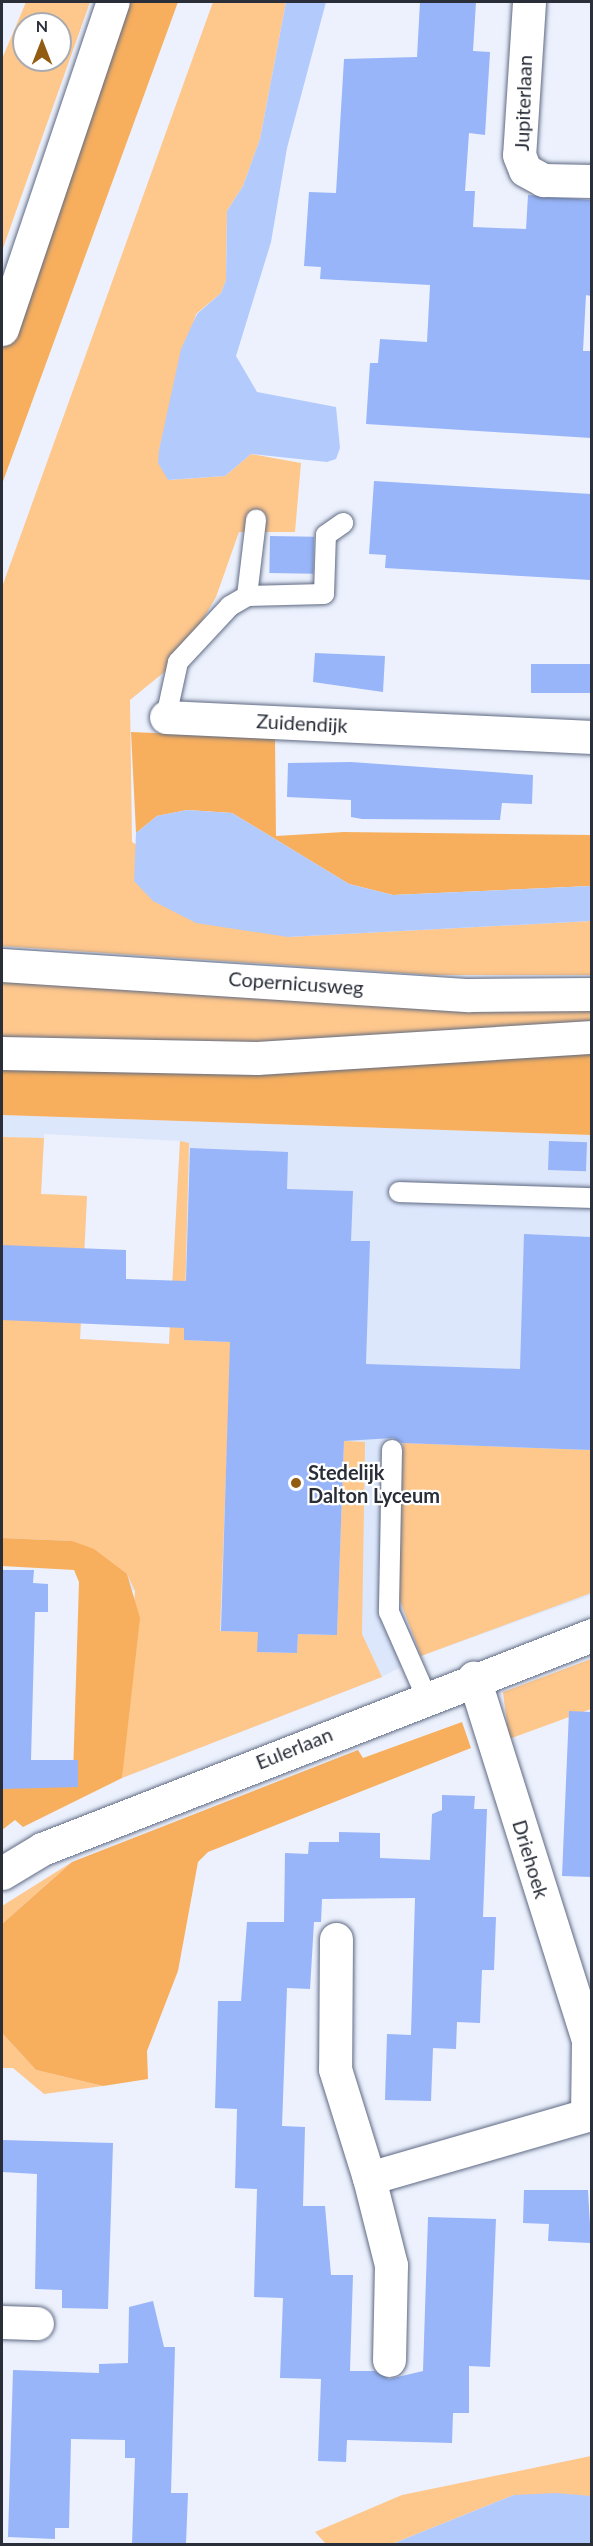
<!DOCTYPE html>
<html>
<head>
<meta charset="utf-8">
<style>
	body { margin:0 }
	#map { position:relative; width:593px; height:2546px; overflow:hidden; background:#ecf1fd; font-family:Lato,sans-serif }
	div>[style] { position:absolute }
	.built>* { inset:0; background:#dde7fc }
	.green>* { inset:0; background:#fec78c }
	.forest>* { inset:0; background:#f7af5e }
	.water>* { inset:0; background:#b3cafd }
	.building>* { inset:0; background:#98b5f9; transform-origin:0 0 }
	.roads { filter:drop-shadow(0 0 2px #5f6a83) drop-shadow(0 0 2px #5f6a83) }
	.service>* { height:20px; margin:-10px; padding:0 10px; transform-origin:10px; border-radius:10px; background:#fff }
	.minor>* { height:33px; margin:-16.5px; padding:0 16.5px; transform-origin:16.5px; border-radius:16.5px; background:#fff }
	.tertiary>* { height:33px; margin:-16.5px; padding:0 16.5px; transform-origin:16.5px; border-radius:16.5px; background:#fff }
	.trunk>* { height:33px; margin:-16.5px; padding:0 16.5px; transform-origin:16.5px; border-radius:16.5px; background:#fff }
	.dots>* { width:16px; height:16px; translate:-50% -50%; box-sizing:border-box; border:3px solid #fff; border-radius:50% }
	span { translate:-50% -50%; white-space:nowrap; text-align:center; line-height:1.15; -webkit-text-stroke:4.5px #fff; paint-order:stroke }
	.street-label { font-size:20px; color:#292e39 }
	.poi-label { font-size:20px; color:#292e39; font-weight:700 }
	.left { translate:0 -50%; text-align:left }
	.frame { position:absolute; inset:0; border:3px solid #292e39; pointer-events:none }
	.north { position:absolute; left:12px; top:12px; width:60px; height:60px; box-sizing:border-box; background:#fff; border:2px solid #a9abb0; border-radius:50%; rotate:0deg; font-size:16px; font-weight:700; line-height:24px; text-align:center; color:#292e39 }
	.north::after { content:''; display:block; margin:auto; width:21px; height:27px; background:#925c12; clip-path:polygon(50% 0,100% 100%,50% 72%,0 100%) }
</style>
</head>
<body>
<div id="map">
	<div class="built">
		<div style="clip-path:polygon(evenodd,2px 1115px,591px 1135px,591px 1595px,421px 1656px,382px 1677px,122px 1778px,135px 1591px,2px 1538px,2px 1115px,44px 1134px,180px 1141px,169px 1344px,80px 1339px,87px 1196px,41px 1194px,44px 1134px)"></div>
	</div>
	<div class="green">
		<div style="clip-path:polygon(evenodd,26px 2px,90px 2px,2px 251px,2px 59px,26px 2px,24px 24px,60px 24px,60px 60px,24px 60px,24px 24px)"></div>
		<div style="clip-path:polygon(213px 2px,286px 2px,260px 139px,243px 186px,227px 211px,226px 280px,221px 293px,196px 314px,159px 450px,169px 480px,225px 476px,251px 454px,301px 463px,295px 532px,239px 532px,216px 597px,179px 660px,130px 700px,132px 842px,288px 937px,591px 921px,591px 975px,432px 975px,2px 946px,2px 587px)"></div>
		<div style="clip-path:polygon(2px 977px,591px 1002px,591px 1022px,260px 1047px,2px 1040px)"></div>
		<div style="clip-path:polygon(2px 1137px,44px 1138px,41px 1194px,87px 1196px,80px 1339px,169px 1344px,180px 1141px,189px 1143px,184px 1340px,231px 1342px,220px 1631px,259px 1632px,258px 1652px,297px 1653px,298px 1634px,337px 1635px,344px 1441px,365px 1442px,362px 1634px,382px 1677px,122px 1778px,135px 1591px,127px 1574px,72px 1541px,2px 1538px)"></div>
		<div style="clip-path:polygon(403px 1443px,591px 1450px,591px 1593px,421px 1656px,399px 1598px)"></div>
		<div style="clip-path:polygon(591px 1659px,591px 1709px,509px 1739px,503px 1692px)"></div>
		<div style="clip-path:polygon(72px 1862px,2px 1924px,2px 1906px)"></div>
		<div style="clip-path:polygon(2px 2033px,36px 2070px,103px 2086px,44px 2094px,13px 2068px,2px 2068px)"></div>
		<div style="clip-path:polygon(591px 2456px,591px 2496px,514px 2495px,392px 2544px,326px 2544px,315px 2532px,402px 2495px)"></div>
	</div>
	<div class="forest">
		<div style="clip-path:polygon(129px 2px,178px 2px,2px 484px,2px 351px)"></div>
		<div style="clip-path:polygon(131px 732px,275px 738px,276px 836px,344px 832px,591px 835px,591px 886px,393px 895px,349px 884px,232px 813px,187px 810px,157px 816px,136px 833px)"></div>
		<div style="clip-path:polygon(591px 1052px,591px 1135px,2px 1115px,2px 1067px)"></div>
		<div style="clip-path:polygon(2px 1538px,72px 1541px,94px 1549px,127px 1574px,140px 1618px,122px 1778px,23px 1827px,15px 1820px,2px 1830px,2px 1777px,73px 1775px,79px 1582px,74px 1570px,2px 1566px)"></div>
		<div style="clip-path:polygon(462px 1722px,471px 1748px,208px 1852px,198px 1862px,178px 1971px,147px 2051px,148px 2079px,103px 2086px,36px 2070px,2px 2033px,2px 1924px,72px 1862px,358px 1750px,363px 1758px)"></div>
	</div>
	<div class="water">
		<div style="clip-path:polygon(286px 2px,326px 2px,287px 148px,271px 242px,236px 356px,257px 392px,336px 407px,340px 448px,336px 459px,327px 462px,251px 454px,225px 476px,168px 480px,158px 463px,159px 450px,181px 349px,197px 314px,221px 293px,226px 280px,227px 211px,243px 186px,260px 139px)"></div>
		<div style="clip-path:polygon(187px 810px,232px 813px,349px 884px,393px 895px,591px 886px,591px 921px,288px 937px,196px 923px,153px 901px,134px 881px,136px 833px,157px 816px)"></div>
		<div style="clip-path:polygon(556px 2493px,591px 2496px,591px 2544px,392px 2544px,514px 2495px)"></div>
	</div>
	<div class="building">
		<div style="clip-path:polygon(420px 2px,476px 2px,473px 51px,490px 52px,485px 135px,469px 133px,465px 191px,475px 191px,473px 227px,526px 229px,528px 195px,591px 200px,591px 296px,586px 295px,583px 351px,591px 351px,591px 438px,366px 424px,370px 363px,378px 363px,380px 339px,427px 342px,430px 285px,320px 279px,321px 267px,304px 266px,309px 192px,336px 193px,344px 59px,417px 57px)"></div>
		<div style="clip-path:polygon(374px 481px,591px 494px,591px 580px,385px 568px,386px 555px,369px 554px)"></div>
		<div style="left:270px;top:536px;width:44px;height:37px;rotate:1deg"></div>
		<div style="clip-path:polygon(315px 653px,385px 656px,383px 692px,313px 682px)"></div>
		<div style="left:531px;top:664px;width:60px;height:29px"></div>
		<div style="clip-path:polygon(351px 762px,533px 775px,532px 804px,502px 803px,500px 820px,362px 819px,351px 817px,351px 800px,287px 797px,288px 763px)"></div>
		<div style="left:549px;top:1141px;width:38px;height:29px;rotate:2deg"></div>
		<div style="clip-path:polygon(190px 1148px,288px 1152px,287px 1189px,353px 1191px,351px 1241px,370px 1241px,366px 1364px,520px 1369px,524px 1234px,591px 1237px,591px 1450px,402px 1443px,393px 1438px,344px 1441px,337px 1635px,298px 1634px,297px 1653px,257px 1652px,258px 1632px,221px 1631px,230px 1342px,184px 1340px,184px 1328px,2px 1320px,2px 1245px,126px 1250px,126px 1279px,186px 1281px)"></div>
		<div style="clip-path:polygon(2px 1570px,34px 1570px,33px 1583px,48px 1584px,48px 1612px,35px 1612px,31px 1760px,78px 1760px,78px 1787px,2px 1789px)"></div>
		<div style="clip-path:polygon(569px 1711px,591px 1712px,591px 1877px,562px 1876px)"></div>
		<div style="clip-path:polygon(442px 1795px,475px 1796px,474px 1809px,487px 1809px,483px 1917px,496px 1917px,494px 1970px,482px 1970px,480px 2023px,457px 2022px,456px 2049px,433px 2048px,431px 2101px,385px 2100px,387px 2034px,411px 2035px,415px 1898px,322px 1899px,321px 1922px,314px 1922px,310px 1989px,287px 1988px,282px 2126px,305px 2127px,303px 2206px,325px 2206px,331px 2275px,353px 2275px,350px 2371px,375px 2371px,389px 2379px,423px 2371px,428px 2217px,496px 2219px,490px 2367px,469px 2366px,469px 2413px,453px 2413px,452px 2443px,347px 2440px,346px 2462px,318px 2461px,321px 2379px,280px 2378px,283px 2298px,254px 2297px,257px 2189px,235px 2188px,237px 2109px,215px 2108px,218px 2001px,241px 2001px,247px 1922px,284px 1922px,285px 1853px,308px 1854px,309px 1842px,339px 1842px,339px 1832px,380px 1833px,380px 1858px,430px 1860px,432px 1814px,442px 1810px)"></div>
		<div style="clip-path:polygon(2px 2140px,113px 2143px,108px 2309px,62px 2308px,62px 2290px,35px 2289px,37px 2174px,2px 2172px)"></div>
		<div style="clip-path:polygon(524px 2190px,588px 2190px,591px 2243px,548px 2241px,549px 2224px,523px 2223px)"></div>
		<div style="clip-path:polygon(153px 2301px,164px 2347px,175px 2347px,171px 2493px,188px 2493px,186px 2544px,132px 2544px,135px 2458px,125px 2458px,125px 2440px,71px 2439px,69px 2528px,55px 2528px,55px 2539px,8px 2537px,13px 2370px,99px 2373px,99px 2364px,128px 2363px,129px 2307px)"></div>
	</div>
	<div class="roads">
		<div class="service">
			<div style="left:247px;top:596px;width:77px;rotate:-83.2deg"></div>
			<div style="left:166px;top:717px;width:56px;rotate:-77.7deg"></div>
			<div style="left:178px;top:662px;width:76px;rotate:-47.1deg"></div>
			<div style="left:230px;top:606px;width:20px;rotate:-30deg"></div>
			<div style="left:247px;top:596px;width:77px;rotate:-1.5deg"></div>
			<div style="left:324px;top:594px;width:59px;rotate:-88.1deg"></div>
			<div style="left:326px;top:535px;width:21px;rotate:-35deg"></div>
			<div style="left:399px;top:1192px;width:193px;rotate:1.8deg"></div>
			<div style="left:392px;top:1450px;width:162px;rotate:91.1deg"></div>
			<div style="left:389px;top:1612px;width:92px;rotate:66.2deg"></div>
		</div>
		<div class="minor">
			<div style="left:529px;top:2px;width:153px;rotate:93.7deg"></div>
			<div style="left:519px;top:155px;width:16px;rotate:68deg"></div>
			<div style="left:525px;top:170px;width:21px;rotate:29deg"></div>
			<div style="left:543px;top:180px;width:49px;rotate:1.2deg"></div>
			<div style="left:166px;top:717px;width:426px;rotate:2.7deg"></div>
			<div style="left:336px;top:1939px;width:130px;rotate:90.4deg"></div>
			<div style="left:335px;top:2069px;width:114px;rotate:72.7deg"></div>
			<div style="left:369px;top:2178px;width:227px;rotate:-16.1deg"></div>
			<div style="left:587px;top:2115px;width:75px;rotate:-89.2deg"></div>
			<div style="left:588px;top:2040px;width:380px;rotate:-107.5deg"></div>
			<div style="left:369px;top:2178px;width:90px;rotate:75.8deg"></div>
			<div style="left:391px;top:2265px;width:95px;rotate:91.2deg"></div>
			<div style="left:2px;top:2322px;width:35px;rotate:2deg"></div>
		</div>
		<div class="tertiary">
			<div style="left:2px;top:965px;width:468px;rotate:3.7deg"></div>
			<div style="left:469px;top:995px;width:123px;rotate:-0.5deg"></div>
			<div style="left:2px;top:1053px;width:255px;rotate:1.1deg"></div>
			<div style="left:257px;top:1058px;width:336px;rotate:-3.6deg"></div>
			<div style="left:2px;top:1873px;width:47px;rotate:-31deg"></div>
			<div style="left:42px;top:1849px;width:590px;rotate:-21.26deg"></div>
		</div>
		<div class="trunk">
			<div style="left:2px;top:329px;width:345px;rotate:-71.3deg"></div>
		</div>
	</div>
	<div class="dots">
		<div style="left:296px;top:1483px;background:#925c12"></div>
	</div>
	<div class="street-label">
		<span style="left:523px;top:103px;rotate:-88deg">Jupiterlaan</span>
		<span style="left:302px;top:723px;rotate:3deg">Zuidendijk</span>
		<span style="left:296px;top:983px;rotate:4deg">Copernicusweg</span>
		<span style="left:294px;top:1748px;rotate:-22deg">Eulerlaan</span>
		<span style="left:531px;top:1859px;rotate:73deg">Driehoek</span>
	</div>
	<div class="poi-label">
		<span class="left" style="left:308px;top:1484px">Stedelijk<br>Dalton Lyceum</span>
	</div>
	<div class="frame"></div>
	<div class="north">N</div>
</div>
</body>
</html>
